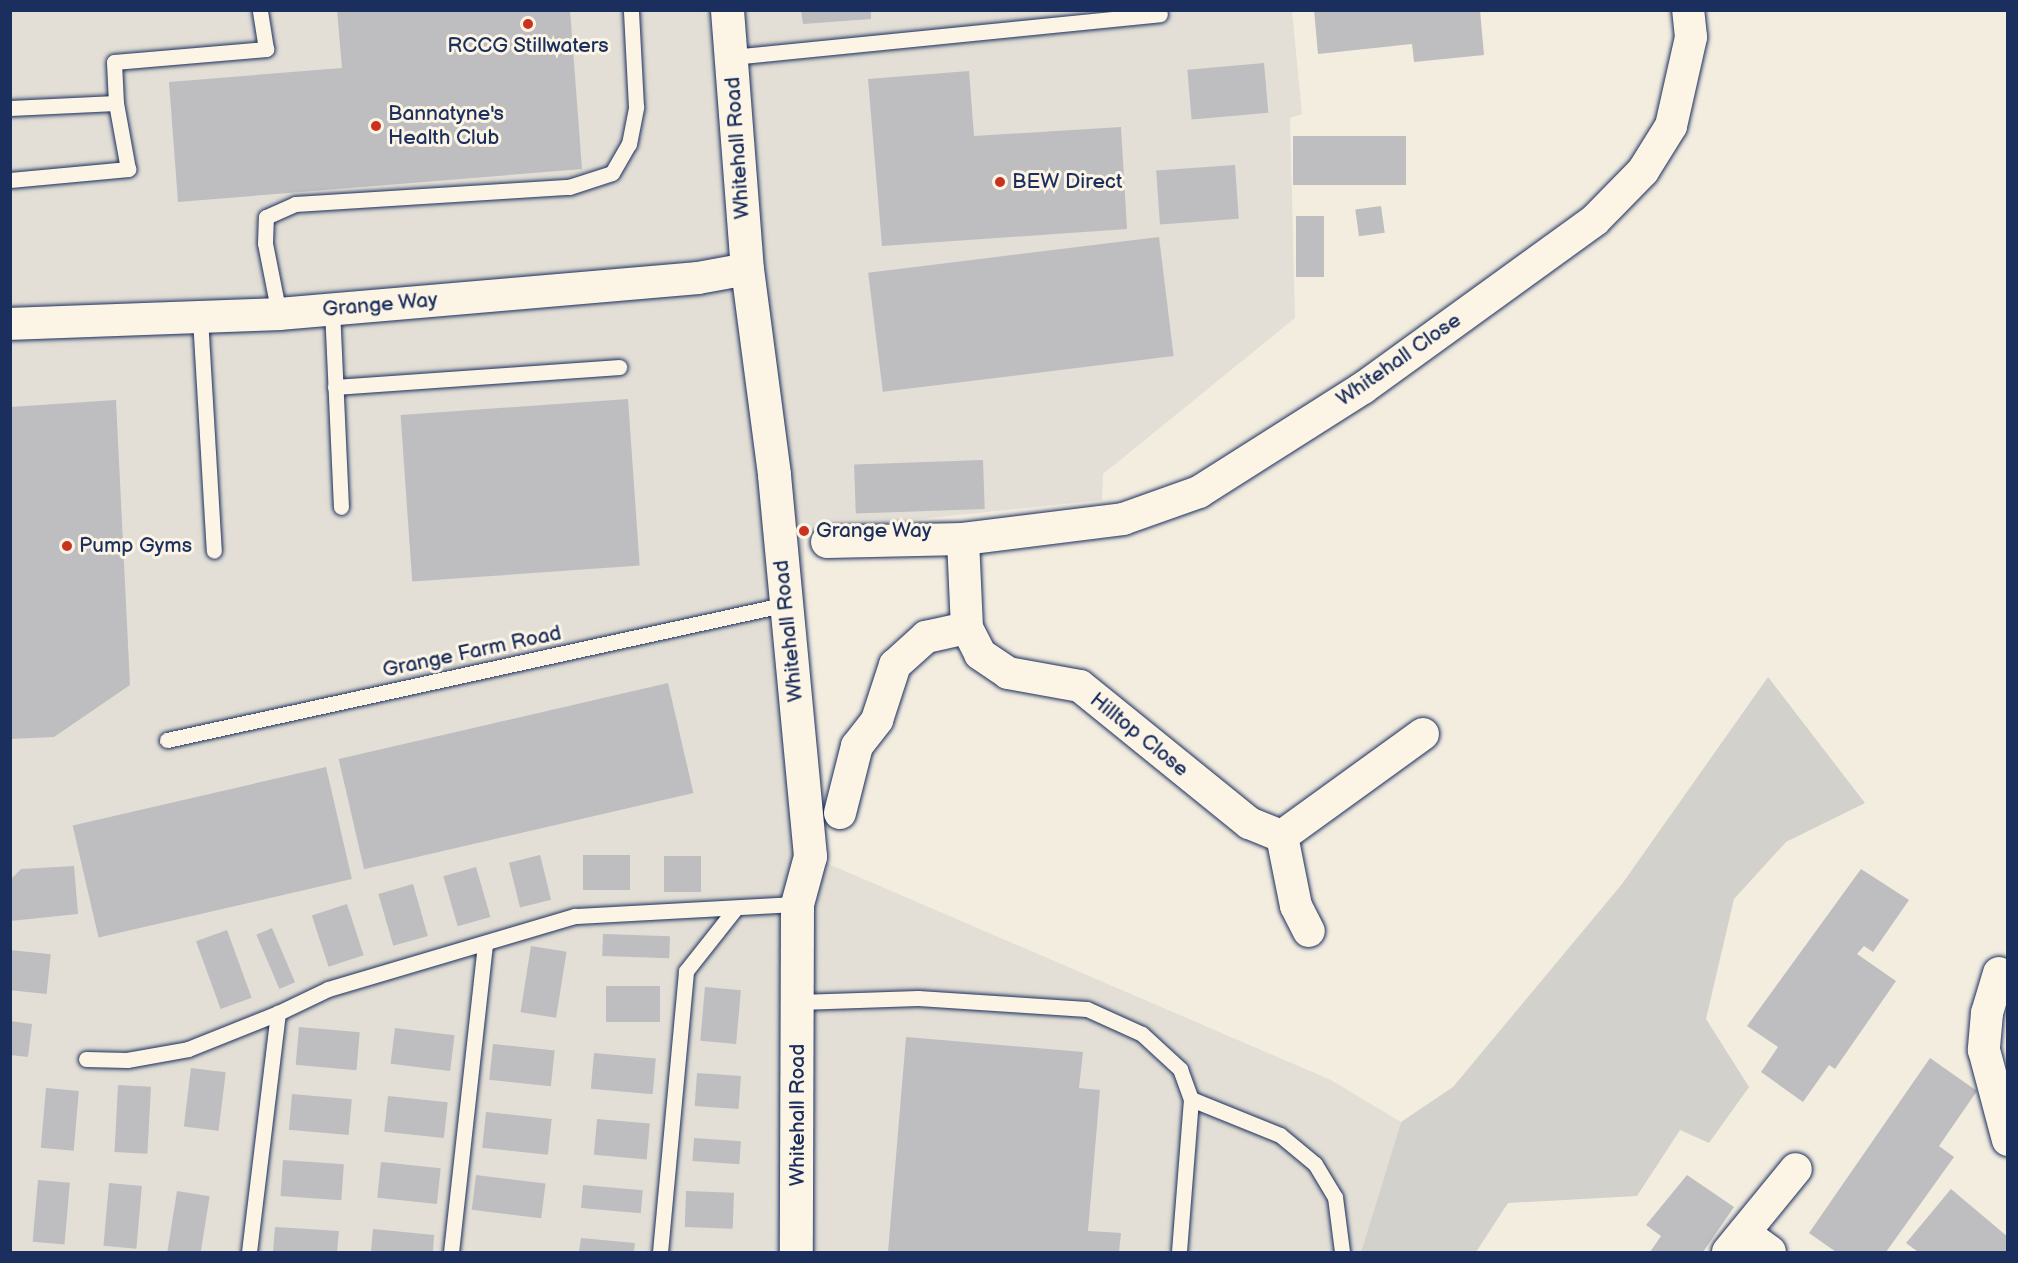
<!DOCTYPE html>
<html>
<head>
<meta charset="utf-8">
<style>
	body { margin:0 }
	#map { position:relative; width:2018px; height:1263px; overflow:hidden; background:#f3ede0; font-family:"Balsamiq Sans",sans-serif }
	div>[style] { position:absolute }
	.built>* { inset:0; background:#e3dfd6 }
	.green>* { inset:0; background:#d3d1cc }
	.building>* { inset:0; background:#bebec0; transform-origin:0 0 }
	.roads { filter:drop-shadow(0 0 2px #1b2f5e) drop-shadow(0 0 2px #1b2f5e) }
	.service>* { height:15px; margin:-7.5px; padding:0 7.5px; transform-origin:7.5px; border-radius:7.5px; background:#fcf5e5 }
	.minor>* { height:32px; margin:-16px; padding:0 16px; transform-origin:16px; border-radius:16px; background:#fcf5e5 }
	.tertiary>* { height:33px; margin:-16.5px; padding:0 16.5px; transform-origin:16.5px; border-radius:16.5px; background:#fcf5e5 }
	.dots>* { width:16px; height:16px; translate:-50% -50%; box-sizing:border-box; border:3px solid #fcf5e5; border-radius:50% }
	span { translate:-50% -50%; white-space:nowrap; text-align:center; line-height:1.15; -webkit-text-stroke:6px #fcf5e5; paint-order:stroke }
	.poi-label { font-size:21px; color:#1b2f5e }
	.left { translate:0 -50%; text-align:left }
	.street-label { font-size:21px; color:#1b2f5e }
	.frame { position:absolute; inset:0; border:12px solid #1b2f5e; pointer-events:none }
</style>
</head>
<body>
<div id="map">
	<div class="built">
		<div style="clip-path:polygon(10px 11px,1292px 11px,1302px 114px,1290px 118px,1295px 318px,1103px 474px,1102px 500px,804px 531px,810px 856px,1331px 1080px,1401px 1122px,1361px 1252px,11px 1252px)"></div>
	</div>
	<div class="green">
		<div style="clip-path:polygon(1768px 677px,1865px 803px,1786px 842px,1734px 899px,1706px 1019px,1749px 1087px,1709px 1143px,1680px 1130px,1637px 1196px,1508px 1203px,1476px 1252px,1361px 1252px,1401px 1122px,1453px 1087px,1622px 884px)"></div>
	</div>
	<div class="building">
		<div style="clip-path:polygon(337px 10px,570px 10px,582px 169px,178px 202px,169px 82px,342px 68px)"></div>
		<div style="clip-path:polygon(801px 10px,871px 10px,871px 19px,803px 24px)"></div>
		<div style="clip-path:polygon(1314px 10px,1480px 10px,1484px 55px,1414px 62px,1412px 44px,1318px 54px)"></div>
		<div style="left:1264px;top:63px;width:50px;height:77px;rotate:85deg"></div>
		<div style="clip-path:polygon(969px 71px,974px 136px,1121px 127px,1127px 229px,882px 246px,868px 79px)"></div>
		<div style="left:1406px;top:136px;width:49px;height:113px;rotate:90deg"></div>
		<div style="left:1235px;top:165px;width:54px;height:79px;rotate:86deg"></div>
		<div style="left:1381px;top:206px;width:27px;height:26px;rotate:82deg"></div>
		<div style="left:1296px;top:216px;width:28px;height:61px"></div>
		<div style="left:1159px;top:237px;width:120px;height:293px;rotate:83deg"></div>
		<div style="left:628px;top:399px;width:167px;height:228px;rotate:86deg"></div>
		<div style="clip-path:polygon(116px 400px,130px 685px,54px 737px,10px 739px,10px 407px)"></div>
		<div style="left:983px;top:460px;width:49px;height:129px;rotate:88deg"></div>
		<div style="left:668px;top:683px;width:113px;height:338px;rotate:77deg"></div>
		<div style="left:326px;top:767px;width:115px;height:260px;rotate:77deg"></div>
		<div style="left:540px;top:855px;width:46px;height:32px;rotate:76deg"></div>
		<div style="left:583px;top:855px;width:47px;height:35px"></div>
		<div style="left:664px;top:856px;width:37px;height:36px"></div>
		<div style="clip-path:polygon(74px 866px,78px 914px,10px 921px,10px 880px,21px 869px)"></div>
		<div style="left:476px;top:867px;width:52px;height:34px;rotate:74deg"></div>
		<div style="clip-path:polygon(1861px 869px,1909px 900px,1873px 952px,1864px 946px,1857px 954px,1896px 981px,1835px 1069px,1829px 1065px,1803px 1102px,1761px 1072px,1778px 1047px,1747px 1026px)"></div>
		<div style="left:413px;top:884px;width:54px;height:36px;rotate:74deg"></div>
		<div style="left:347px;top:904px;width:54px;height:37px;rotate:72deg"></div>
		<div style="left:272px;top:928px;width:59px;height:17px;rotate:67deg"></div>
		<div style="left:227px;top:930px;width:72px;height:33px;rotate:70deg"></div>
		<div style="left:603px;top:934px;width:67px;height:22px;rotate:2deg"></div>
		<div style="left:531px;top:946px;width:36px;height:67px;rotate:9deg"></div>
		<div style="left:10px;top:950px;width:41px;height:40px;rotate:6deg"></div>
		<div style="left:606px;top:986px;width:54px;height:36px"></div>
		<div style="left:705px;top:987px;width:36px;height:54px;rotate:5deg"></div>
		<div style="clip-path:polygon(10px 1021px,32px 1024px,28px 1057px,10px 1055px)"></div>
		<div style="left:299px;top:1027px;width:61px;height:38px;rotate:5deg"></div>
		<div style="left:395px;top:1028px;width:60px;height:36px;rotate:7deg"></div>
		<div style="clip-path:polygon(906px 1037px,1083px 1052px,1079px 1088px,1100px 1090px,1088px 1231px,1121px 1233px,1119px 1252px,888px 1252px)"></div>
		<div style="left:493px;top:1044px;width:62px;height:36px;rotate:6deg"></div>
		<div style="left:594px;top:1053px;width:62px;height:36px;rotate:5deg"></div>
		<div style="clip-path:polygon(1930px 1058px,1977px 1091px,1939px 1146px,1954px 1157px,1886px 1252px,1836px 1252px,1809px 1233px)"></div>
		<div style="left:191px;top:1068px;width:35px;height:59px;rotate:7deg"></div>
		<div style="left:697px;top:1073px;width:44px;height:33px;rotate:4deg"></div>
		<div style="left:118px;top:1085px;width:33px;height:67px;rotate:3deg"></div>
		<div style="left:46px;top:1088px;width:33px;height:60px;rotate:5deg"></div>
		<div style="left:292px;top:1094px;width:60px;height:36px;rotate:5deg"></div>
		<div style="left:388px;top:1096px;width:60px;height:36px;rotate:6deg"></div>
		<div style="left:486px;top:1112px;width:66px;height:36px;rotate:6deg"></div>
		<div style="left:597px;top:1119px;width:53px;height:36px;rotate:5deg"></div>
		<div style="left:694px;top:1138px;width:47px;height:23px;rotate:4deg"></div>
		<div style="left:283px;top:1160px;width:61px;height:36px;rotate:4deg"></div>
		<div style="left:381px;top:1162px;width:60px;height:36px;rotate:6deg"></div>
		<div style="left:476px;top:1175px;width:70px;height:35px;rotate:7deg"></div>
		<div style="clip-path:polygon(1687px 1175px,1734px 1207px,1703px 1252px,1650px 1252px,1661px 1236px,1646px 1225px)"></div>
		<div style="left:38px;top:1180px;width:32px;height:62px;rotate:5deg"></div>
		<div style="left:109px;top:1183px;width:33px;height:63px;rotate:5deg"></div>
		<div style="left:583px;top:1185px;width:60px;height:23px;rotate:5deg"></div>
		<div style="clip-path:polygon(1951px 1189px,2008px 1237px,2008px 1252px,1918px 1252px,1906px 1243px)"></div>
		<div style="left:177px;top:1191px;width:33px;height:61px;rotate:9deg"></div>
		<div style="left:686px;top:1191px;width:48px;height:36px;rotate:2deg"></div>
		<div style="clip-path:polygon(275px 1227px,339px 1231px,337px 1252px,273px 1252px)"></div>
		<div style="clip-path:polygon(373px 1229px,434px 1235px,433px 1252px,371px 1252px)"></div>
		<div style="clip-path:polygon(581px 1238px,635px 1243px,634px 1252px,579px 1252px)"></div>
	</div>
	<div class="roads">
		<div class="service">
			<div style="left:732px;top:57px;width:430px;rotate:-5.7deg"></div>
			<div style="left:10px;top:108px;width:106px;rotate:-2.7deg"></div>
			<div style="left:116px;top:103px;width:41px;rotate:-92.8deg"></div>
			<div style="left:114px;top:62px;width:153px;rotate:-4.9deg"></div>
			<div style="left:266px;top:49px;width:39px;rotate:-99deg"></div>
			<div style="left:10px;top:180px;width:119px;rotate:-5.3deg"></div>
			<div style="left:128px;top:169px;width:67px;rotate:-100.3deg"></div>
			<div style="left:332px;top:309px;width:198px;rotate:87.4deg"></div>
			<div style="left:279px;top:314px;width:72px;rotate:-101.2deg"></div>
			<div style="left:265px;top:243px;width:26px;rotate:-88deg"></div>
			<div style="left:266px;top:217px;width:32px;rotate:-24deg"></div>
			<div style="left:295px;top:204px;width:275px;rotate:-3.6deg"></div>
			<div style="left:569px;top:187px;width:45px;rotate:-18deg"></div>
			<div style="left:612px;top:173px;width:34px;rotate:-60deg"></div>
			<div style="left:629px;top:144px;width:38px;rotate:-79deg"></div>
			<div style="left:636px;top:107px;width:97px;rotate:-93deg"></div>
			<div style="left:200px;top:318px;width:233px;rotate:86.6deg"></div>
			<div style="left:335px;top:387px;width:285px;rotate:-4deg"></div>
			<div style="left:167px;top:740px;width:635px;rotate:-12.37deg"></div>
			<div style="left:799px;top:1002px;width:119px;rotate:-1.9deg"></div>
			<div style="left:918px;top:998px;width:169px;rotate:3.7deg"></div>
			<div style="left:1087px;top:1009px;width:60px;rotate:24.4deg"></div>
			<div style="left:1142px;top:1034px;width:52px;rotate:42.6deg"></div>
			<div style="left:1180px;top:1069px;width:32px;rotate:70deg"></div>
			<div style="left:1191px;top:1099px;width:153px;rotate:94.5deg"></div>
			<div style="left:86px;top:1059px;width:41px;rotate:1.4deg"></div>
			<div style="left:127px;top:1060px;width:62px;rotate:-10.2deg"></div>
			<div style="left:188px;top:1049px;width:97px;rotate:-21.8deg"></div>
			<div style="left:1191px;top:1099px;width:96px;rotate:22deg"></div>
			<div style="left:1280px;top:1135px;width:45px;rotate:39.6deg"></div>
			<div style="left:1315px;top:1164px;width:39px;rotate:59deg"></div>
			<div style="left:1335px;top:1197px;width:55px;rotate:82.7deg"></div>
			<div style="left:249px;top:1252px;width:241px;rotate:-83.1deg"></div>
			<div style="left:278px;top:1013px;width:55px;rotate:-25.6deg"></div>
			<div style="left:328px;top:989px;width:258px;rotate:-16.5deg"></div>
			<div style="left:575px;top:916px;width:222px;rotate:-3.1deg"></div>
			<div style="left:451px;top:1252px;width:309px;rotate:-83.7deg"></div>
			<div style="left:660px;top:1252px;width:282px;rotate:-84.7deg"></div>
			<div style="left:686px;top:971px;width:79px;rotate:-51.7deg"></div>
		</div>
		<div class="minor">
			<div style="left:10px;top:324px;width:269px;rotate:-2.1deg"></div>
			<div style="left:279px;top:314px;width:421px;rotate:-4.9deg"></div>
			<div style="left:698px;top:278px;width:50px;rotate:-10.4deg"></div>
			<div style="left:827px;top:542px;width:136px;rotate:-1.3deg"></div>
			<div style="left:963px;top:539px;width:161px;rotate:-7.1deg"></div>
			<div style="left:1123px;top:519px;width:81px;rotate:-19.6deg"></div>
			<div style="left:1199px;top:492px;width:194px;rotate:-32.4deg"></div>
			<div style="left:1363px;top:388px;width:286px;rotate:-35.9deg"></div>
			<div style="left:1595px;top:220px;width:69px;rotate:-45.6deg"></div>
			<div style="left:1643px;top:171px;width:53px;rotate:-58.1deg"></div>
			<div style="left:1671px;top:126px;width:91px;rotate:-77.3deg"></div>
			<div style="left:1691px;top:37px;width:27px;rotate:-96deg"></div>
			<div style="left:967px;top:628px;width:29px;rotate:63deg"></div>
			<div style="left:980px;top:654px;width:34px;rotate:34deg"></div>
			<div style="left:1008px;top:673px;width:73px;rotate:10.2deg"></div>
			<div style="left:1080px;top:686px;width:218px;rotate:39deg"></div>
			<div style="left:1249px;top:823px;width:35px;rotate:22deg"></div>
			<div style="left:1282px;top:836px;width:174px;rotate:-35.9deg"></div>
			<div style="left:840px;top:813px;width:69px;rotate:-75.8deg"></div>
			<div style="left:857px;top:746px;width:33px;rotate:-52deg"></div>
			<div style="left:877px;top:720px;width:58px;rotate:-71.9deg"></div>
			<div style="left:895px;top:665px;width:42px;rotate:-42.1deg"></div>
			<div style="left:926px;top:637px;width:42px;rotate:-12.4deg"></div>
			<div style="left:967px;top:628px;width:89px;rotate:-92.6deg"></div>
			<div style="left:1282px;top:836px;width:71px;rotate:78.7deg"></div>
			<div style="left:1296px;top:906px;width:28px;rotate:63deg"></div>
			<div style="left:1999px;top:973px;width:42px;rotate:106.7deg"></div>
			<div style="left:1987px;top:1013px;width:37px;rotate:95deg"></div>
			<div style="left:1984px;top:1050px;width:93px;rotate:75.1deg"></div>
			<div style="left:1744px;top:1233px;width:32px;rotate:36deg"></div>
			<div style="left:1728px;top:1252px;width:107px;rotate:-50.7deg"></div>
		</div>
		<div class="tertiary">
			<div style="left:727px;top:10px;width:260px;rotate:85.6deg"></div>
			<div style="left:747px;top:269px;width:208px;rotate:82.5deg"></div>
			<div style="left:774px;top:475px;width:383px;rotate:84.6deg"></div>
			<div style="left:810px;top:856px;width:50px;rotate:105.2deg"></div>
			<div style="left:797px;top:904px;width:348px;rotate:90.2deg"></div>
		</div>
	</div>
	<div class="dots">
		<div style="left:528px;top:24px;background:#c8321e"></div>
		<div style="left:376px;top:126px;background:#c8321e"></div>
		<div style="left:1000px;top:182px;background:#c8321e"></div>
		<div style="left:804px;top:531px;background:#c8321e"></div>
		<div style="left:67px;top:546px;background:#c8321e"></div>
	</div>
	<div class="poi-label">
		<span style="left:528px;top:46px">RCCG Stillwaters</span>
		<span class="left" style="left:388px;top:126px">Bannatyne's<br>Health Club</span>
		<span class="left" style="left:1012px;top:182px">BEW Direct</span>
		<span class="left" style="left:816px;top:531px">Grange Way</span>
		<span class="left" style="left:79px;top:546px">Pump Gyms</span>
	</div>
	<div class="street-label">
		<span style="left:738px;top:148px;rotate:-94deg">Whitehall Road</span>
		<span style="left:380px;top:305px;rotate:-5deg">Grange Way</span>
		<span style="left:1399px;top:360px;rotate:-35deg">Whitehall Close</span>
		<span style="left:789px;top:631px;rotate:-96deg">Whitehall Road</span>
		<span style="left:472px;top:652px;rotate:-12deg">Grange Farm Road</span>
		<span style="left:1139px;top:735px;rotate:39deg">Hilltop Close</span>
		<span style="left:798px;top:1115px;rotate:-90deg">Whitehall Road</span>
	</div>
	<div class="frame"></div>
</div>
</body>
</html>
